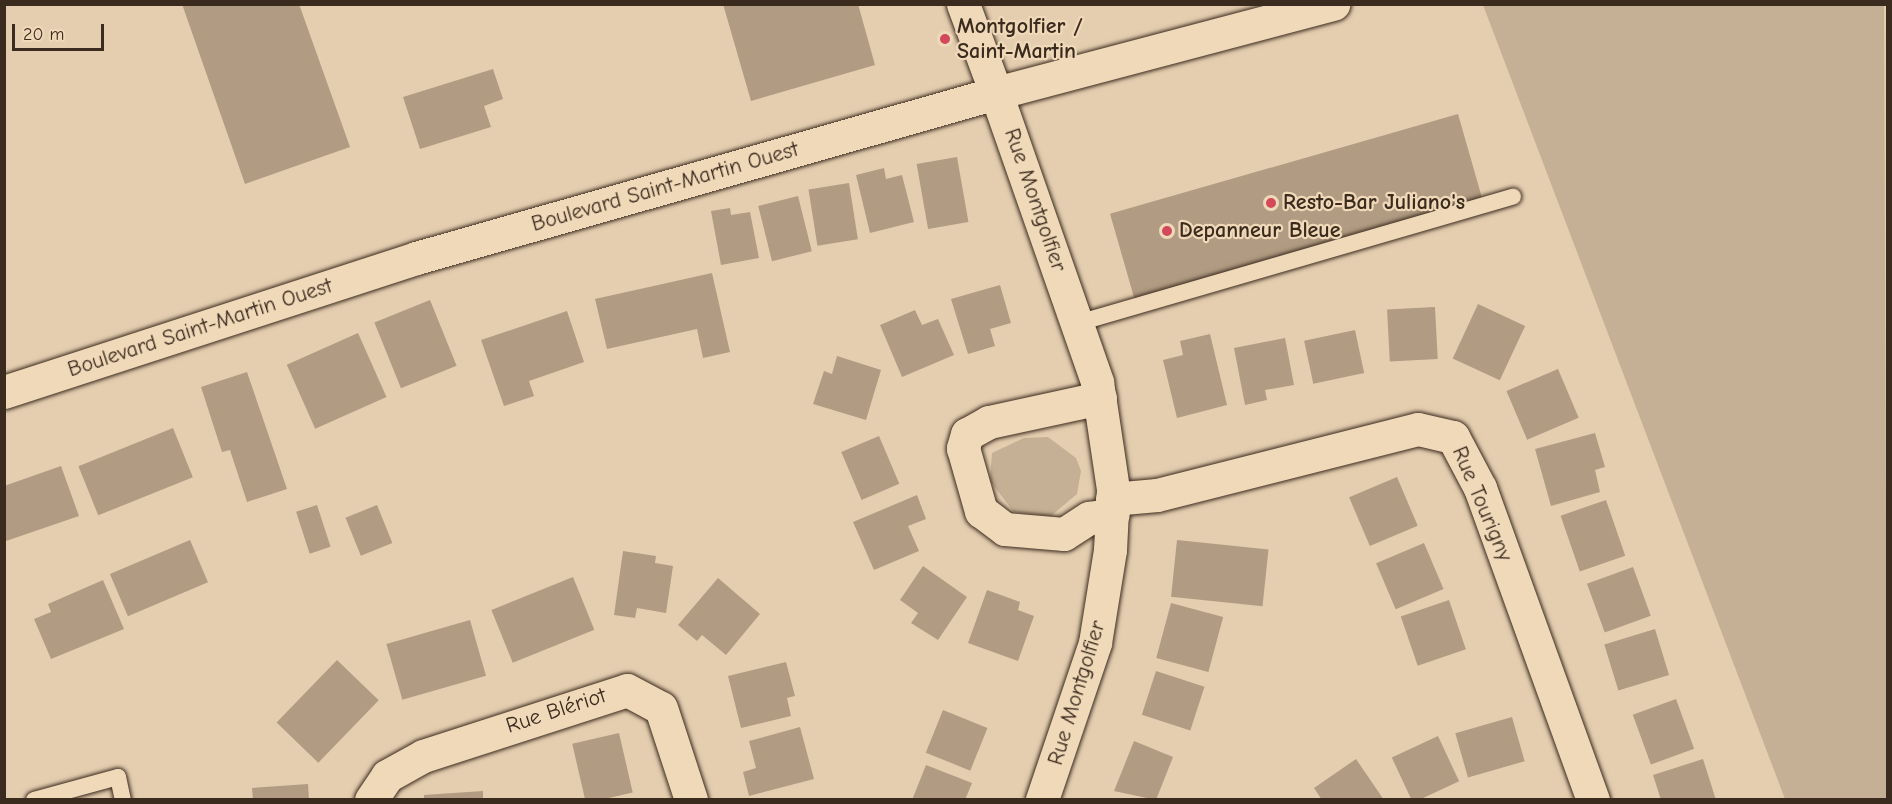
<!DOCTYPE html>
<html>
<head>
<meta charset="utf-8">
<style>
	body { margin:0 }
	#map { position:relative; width:1892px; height:804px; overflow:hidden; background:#e5ceb0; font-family:"Comic Neue",sans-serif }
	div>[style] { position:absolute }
	.green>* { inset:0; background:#c5b095 }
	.building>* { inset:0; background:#b19b82; transform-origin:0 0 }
	.roads { filter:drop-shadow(0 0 2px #3b2a1e) drop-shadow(0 0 2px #3b2a1e) }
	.service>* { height:16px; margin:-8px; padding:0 8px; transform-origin:8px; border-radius:8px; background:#f0d9b9 }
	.minor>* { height:33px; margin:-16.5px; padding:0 16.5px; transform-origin:16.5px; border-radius:16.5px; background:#f0d9b9 }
	.secondary>* { height:33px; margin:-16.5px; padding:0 16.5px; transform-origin:16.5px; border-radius:16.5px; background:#f0d9b9 }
	.dots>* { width:16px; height:16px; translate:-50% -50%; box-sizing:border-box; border:3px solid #f0d9b9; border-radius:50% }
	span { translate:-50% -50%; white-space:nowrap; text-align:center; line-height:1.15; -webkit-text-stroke:4.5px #f0d9b9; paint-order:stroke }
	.poi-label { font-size:22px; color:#3b2a1e; font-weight:700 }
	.left { translate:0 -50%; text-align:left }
	.street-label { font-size:22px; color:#3b2a1e }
	.frame { position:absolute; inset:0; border:6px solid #3b2a1e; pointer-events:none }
	.scale { position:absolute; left:12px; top:24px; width:92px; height:27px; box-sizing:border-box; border:3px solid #3b2a1e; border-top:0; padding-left:8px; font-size:18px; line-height:21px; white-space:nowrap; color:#3b2a1e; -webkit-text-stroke:4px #f0d9b9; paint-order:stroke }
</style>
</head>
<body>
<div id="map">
	<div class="green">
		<div style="clip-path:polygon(1483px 5px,1884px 5px,1887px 799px,1785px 799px)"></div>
		<div style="clip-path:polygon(1048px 437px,1076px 458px,1081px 471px,1077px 494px,1051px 516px,1014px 512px,990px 481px,992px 453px,1024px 438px)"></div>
	</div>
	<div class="building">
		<div style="clip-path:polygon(182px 4px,299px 4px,350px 147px,245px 184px)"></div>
		<div style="clip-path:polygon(723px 4px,858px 4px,875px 65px,751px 101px)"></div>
		<div style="clip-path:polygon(493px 69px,503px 99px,484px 106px,491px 127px,420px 149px,403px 97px)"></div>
		<div style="left:1458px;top:114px;width:92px;height:362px;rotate:74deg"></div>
		<div style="left:957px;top:157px;width:66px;height:41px;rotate:80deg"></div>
		<div style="clip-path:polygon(884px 168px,886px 179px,902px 175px,914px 222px,870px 233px,856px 175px)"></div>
		<div style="left:849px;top:183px;width:57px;height:41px;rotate:81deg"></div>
		<div style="left:798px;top:196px;width:57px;height:41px;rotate:76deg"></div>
		<div style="clip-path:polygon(730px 208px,731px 215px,750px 212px,759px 258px,721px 265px,711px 211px)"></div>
		<div style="clip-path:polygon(712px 273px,730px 352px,703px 358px,697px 329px,607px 349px,595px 299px)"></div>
		<div style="clip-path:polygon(1000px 285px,1011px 323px,990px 329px,995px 346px,968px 354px,951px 299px)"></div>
		<div style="left:430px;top:300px;width:71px;height:60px;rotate:68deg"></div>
		<div style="left:1478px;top:304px;width:52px;height:60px;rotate:25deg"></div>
		<div style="left:1435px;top:307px;width:52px;height:48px;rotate:87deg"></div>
		<div style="clip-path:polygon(915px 310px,922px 325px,938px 319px,954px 355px,902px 377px,880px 325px)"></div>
		<div style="clip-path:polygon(567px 311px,584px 362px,529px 381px,534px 396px,504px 406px,481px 340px)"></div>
		<div style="left:1355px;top:330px;width:44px;height:52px;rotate:78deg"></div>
		<div style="left:358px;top:333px;width:70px;height:78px;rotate:66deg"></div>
		<div style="clip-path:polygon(1210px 334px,1227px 405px,1177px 418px,1163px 360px,1183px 355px,1180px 341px)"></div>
		<div style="clip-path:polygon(1285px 338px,1294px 385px,1265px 390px,1267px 400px,1245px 405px,1234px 348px)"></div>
		<div style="clip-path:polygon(837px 356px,881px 370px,866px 420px,813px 404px,824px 371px,832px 374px)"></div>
		<div style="left:1558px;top:369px;width:53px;height:56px;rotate:67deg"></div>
		<div style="clip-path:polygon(247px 372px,287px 489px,247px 502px,230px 450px,222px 452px,201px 387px)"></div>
		<div style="left:173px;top:428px;width:53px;height:102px;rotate:68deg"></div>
		<div style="clip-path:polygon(1595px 433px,1605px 467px,1595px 470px,1600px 492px,1551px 506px,1535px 449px)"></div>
		<div style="left:879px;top:436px;width:52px;height:41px;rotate:67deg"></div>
		<div style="clip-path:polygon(61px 466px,79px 516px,6px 541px,4px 486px)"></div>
		<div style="left:1397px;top:477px;width:53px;height:52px;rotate:67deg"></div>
		<div style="clip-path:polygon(917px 495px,926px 519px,908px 526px,919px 551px,874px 570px,853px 522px)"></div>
		<div style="left:1606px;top:500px;width:59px;height:48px;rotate:71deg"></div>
		<div style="left:317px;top:505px;width:44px;height:22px;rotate:72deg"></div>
		<div style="left:377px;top:505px;width:41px;height:34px;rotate:68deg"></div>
		<div style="left:190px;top:540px;width:46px;height:87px;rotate:67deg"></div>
		<div style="left:1177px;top:540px;width:92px;height:57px;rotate:6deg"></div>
		<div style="left:1424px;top:543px;width:50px;height:52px;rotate:67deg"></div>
		<div style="clip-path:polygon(623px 551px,656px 556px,655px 563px,673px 566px,666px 613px,637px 608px,635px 618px,614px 615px)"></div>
		<div style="clip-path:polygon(923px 566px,967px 597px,938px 640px,911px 623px,918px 613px,900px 600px)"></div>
		<div style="left:1633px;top:567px;width:52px;height:49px;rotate:70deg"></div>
		<div style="left:573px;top:577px;width:57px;height:88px;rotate:68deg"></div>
		<div style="clip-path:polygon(718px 578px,760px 614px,726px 655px,702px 635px,697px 641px,678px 625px)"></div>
		<div style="clip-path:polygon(103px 580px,124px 629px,51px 659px,34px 619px,51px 612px,48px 604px)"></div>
		<div style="clip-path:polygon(987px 590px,1020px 602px,1018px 610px,1034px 616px,1018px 661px,968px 643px)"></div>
		<div style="left:1449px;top:600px;width:52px;height:51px;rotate:71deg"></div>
		<div style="left:1171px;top:603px;width:54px;height:57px;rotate:15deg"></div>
		<div style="left:470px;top:620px;width:58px;height:87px;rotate:74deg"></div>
		<div style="left:1655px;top:629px;width:48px;height:53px;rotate:73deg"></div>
		<div style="left:337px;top:660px;width:58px;height:87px;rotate:44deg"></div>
		<div style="clip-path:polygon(786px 662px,795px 696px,787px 698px,791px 716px,741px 728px,728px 676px)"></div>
		<div style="left:1156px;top:671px;width:51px;height:46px;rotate:18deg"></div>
		<div style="left:1676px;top:699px;width:53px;height:46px;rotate:70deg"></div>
		<div style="left:943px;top:710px;width:48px;height:46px;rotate:22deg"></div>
		<div style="left:1512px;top:717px;width:46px;height:59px;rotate:74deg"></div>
		<div style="clip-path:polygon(800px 727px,814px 779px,749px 796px,743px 772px,756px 768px,749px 741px)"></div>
		<div style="left:619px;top:733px;width:61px;height:48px;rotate:77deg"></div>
		<div style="left:1438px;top:736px;width:50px;height:51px;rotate:65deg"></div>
		<div style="clip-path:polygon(1134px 741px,1173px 757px,1156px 800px,1114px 791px)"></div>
		<div style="clip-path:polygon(1356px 759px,1384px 800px,1322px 800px,1314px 788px)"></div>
		<div style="clip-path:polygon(1703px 759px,1716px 800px,1661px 800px,1653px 775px)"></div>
		<div style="clip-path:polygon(926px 765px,972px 783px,965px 800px,912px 800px)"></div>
		<div style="clip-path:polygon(308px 784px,309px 800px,253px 800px,252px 788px)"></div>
		<div style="clip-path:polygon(483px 791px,483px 800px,424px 800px,424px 795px)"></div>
	</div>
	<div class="roads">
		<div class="service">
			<div style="left:1078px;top:323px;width:453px;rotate:-16.2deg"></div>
			<div style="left:34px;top:800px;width:87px;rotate:-15.3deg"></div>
			<div style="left:118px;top:777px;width:24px;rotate:78deg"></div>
		</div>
		<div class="minor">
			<div style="left:4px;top:392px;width:433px;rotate:-18deg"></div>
			<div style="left:416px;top:258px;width:603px;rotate:-15.88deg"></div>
			<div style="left:996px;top:93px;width:306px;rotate:70.7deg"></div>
			<div style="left:1097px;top:382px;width:108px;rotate:81.5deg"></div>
			<div style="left:1113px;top:489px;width:61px;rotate:92.8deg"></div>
			<div style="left:1110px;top:550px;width:94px;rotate:99.2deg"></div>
			<div style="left:1095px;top:643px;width:166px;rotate:108.7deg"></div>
			<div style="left:1100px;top:398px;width:114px;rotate:167.8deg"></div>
			<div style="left:989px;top:422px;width:25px;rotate:151deg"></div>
			<div style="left:967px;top:434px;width:15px;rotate:106deg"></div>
			<div style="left:963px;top:448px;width:66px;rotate:74.1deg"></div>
			<div style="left:981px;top:511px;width:30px;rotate:37deg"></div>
			<div style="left:1005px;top:529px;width:59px;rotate:4.8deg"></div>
			<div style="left:1064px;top:534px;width:30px;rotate:-33deg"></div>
			<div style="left:1089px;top:518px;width:24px;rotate:-9deg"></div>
			<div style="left:1112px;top:499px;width:45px;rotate:-5.1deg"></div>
			<div style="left:1157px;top:495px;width:269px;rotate:-14.2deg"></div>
			<div style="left:1418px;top:429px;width:36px;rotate:13deg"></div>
			<div style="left:1453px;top:437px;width:58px;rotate:62.1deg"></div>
			<div style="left:1480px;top:488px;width:332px;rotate:70.1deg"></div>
			<div style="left:371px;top:800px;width:29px;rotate:-56deg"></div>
			<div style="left:387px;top:776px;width:41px;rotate:-29.1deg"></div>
			<div style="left:423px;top:756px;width:214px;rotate:-17.9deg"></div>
			<div style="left:627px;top:690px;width:38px;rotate:28deg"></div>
			<div style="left:661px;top:708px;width:97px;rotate:71.9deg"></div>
		</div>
		<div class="secondary">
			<div style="left:963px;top:4px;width:95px;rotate:69.7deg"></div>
			<div style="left:996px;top:93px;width:349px;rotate:-14.8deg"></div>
		</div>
	</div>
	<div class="dots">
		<div style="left:945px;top:39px;background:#d1495b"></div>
		<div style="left:1271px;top:203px;background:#d1495b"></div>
		<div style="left:1167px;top:231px;background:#d1495b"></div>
	</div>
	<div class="poi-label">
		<span class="left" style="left:957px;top:39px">Montgolfier /<br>Saint-Martin</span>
		<span class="left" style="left:1283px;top:203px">Resto-Bar Juliano's</span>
		<span class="left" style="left:1179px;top:231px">Depanneur Bleue</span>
	</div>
	<div class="street-label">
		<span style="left:665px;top:187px;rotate:-16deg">Boulevard Saint-Martin Ouest</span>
		<span style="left:1035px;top:200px;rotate:71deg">Rue Montgolfier</span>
		<span style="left:200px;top:328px;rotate:-18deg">Boulevard Saint-Martin Ouest</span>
		<span style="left:1482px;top:504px;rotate:67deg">Rue Tourigny</span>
		<span style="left:1077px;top:693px;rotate:-73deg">Rue Montgolfier</span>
		<span style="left:556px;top:711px;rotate:-18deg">Rue Blériot</span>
	</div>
	<div class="frame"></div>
	<div class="scale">20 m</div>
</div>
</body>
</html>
